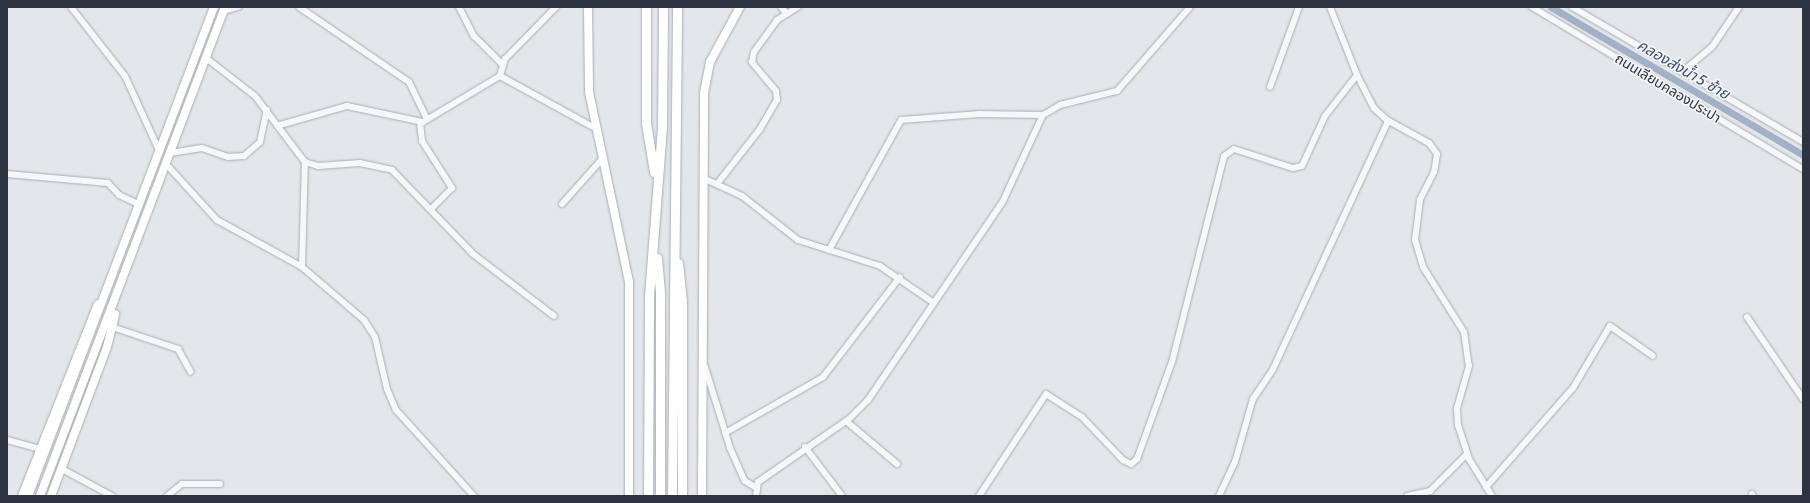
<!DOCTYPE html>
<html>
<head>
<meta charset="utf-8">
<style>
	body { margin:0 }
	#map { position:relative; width:1810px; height:503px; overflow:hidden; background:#e3e6ea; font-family:Cabin,"Noto Sans Thai",sans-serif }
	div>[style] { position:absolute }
	.canal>* { height:7px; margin:-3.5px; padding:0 3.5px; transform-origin:3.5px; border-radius:3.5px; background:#a2b2c6 }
	.roads { filter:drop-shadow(0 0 1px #a9adb4) drop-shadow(0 0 1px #a9adb4) }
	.minor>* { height:6px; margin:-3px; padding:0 3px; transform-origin:3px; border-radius:3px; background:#f6f7f9 }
	.major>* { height:8px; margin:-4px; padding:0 4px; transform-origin:4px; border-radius:4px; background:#fff }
	.highway>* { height:9px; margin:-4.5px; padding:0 4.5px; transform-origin:4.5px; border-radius:4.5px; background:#fff }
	span { translate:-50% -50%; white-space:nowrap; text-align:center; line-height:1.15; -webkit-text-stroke:3.5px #f3f4f7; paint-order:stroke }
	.street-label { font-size:14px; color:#2d3340 }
	.water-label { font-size:15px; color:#3b5070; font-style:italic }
	.frame { position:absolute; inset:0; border:8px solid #2d3340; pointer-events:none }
</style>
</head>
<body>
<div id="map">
	<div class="canal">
		<div style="left:1551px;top:7px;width:292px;rotate:30.4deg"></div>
	</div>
	<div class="roads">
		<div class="minor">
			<div style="left:71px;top:7px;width:88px;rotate:52deg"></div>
			<div style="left:125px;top:76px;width:79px;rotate:65.4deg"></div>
			<div style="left:299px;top:7px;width:133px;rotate:34.3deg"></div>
			<div style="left:409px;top:82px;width:41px;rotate:64.1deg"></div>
			<div style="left:459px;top:7px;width:33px;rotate:63deg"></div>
			<div style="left:474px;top:36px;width:40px;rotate:45deg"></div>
			<div style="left:781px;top:7px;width:9px;rotate:49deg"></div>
			<div style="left:1330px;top:7px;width:73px;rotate:68.3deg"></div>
			<div style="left:1357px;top:75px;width:37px;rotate:63deg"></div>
			<div style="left:1374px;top:108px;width:18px;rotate:43deg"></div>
			<div style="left:1387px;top:120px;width:48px;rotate:28.7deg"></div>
			<div style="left:1429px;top:143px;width:14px;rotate:54deg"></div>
			<div style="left:1437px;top:154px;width:18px;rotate:99deg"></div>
			<div style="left:1434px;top:172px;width:31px;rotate:117deg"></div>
			<div style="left:1420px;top:200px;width:40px;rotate:97.1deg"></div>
			<div style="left:1415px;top:240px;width:28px;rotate:73deg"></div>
			<div style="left:1423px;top:267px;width:77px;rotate:57.8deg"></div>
			<div style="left:1464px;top:332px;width:34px;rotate:82deg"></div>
			<div style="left:1469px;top:366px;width:44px;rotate:105.9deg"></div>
			<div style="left:1457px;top:408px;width:17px;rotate:87deg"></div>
			<div style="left:1458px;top:425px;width:36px;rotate:72deg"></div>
			<div style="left:1469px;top:459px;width:44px;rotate:58.1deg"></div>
			<div style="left:1532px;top:7px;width:316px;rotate:30.9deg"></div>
			<div style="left:1572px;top:7px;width:268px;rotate:30.3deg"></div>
			<div style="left:223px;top:11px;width:16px;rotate:-15deg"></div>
			<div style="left:206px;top:58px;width:62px;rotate:37.8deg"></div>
			<div style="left:255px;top:96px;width:83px;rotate:52.9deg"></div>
			<div style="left:305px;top:162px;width:14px;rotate:17deg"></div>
			<div style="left:318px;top:166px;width:42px;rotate:-4.1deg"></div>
			<div style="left:360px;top:163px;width:33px;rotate:12deg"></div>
			<div style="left:392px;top:170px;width:117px;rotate:46deg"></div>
			<div style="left:473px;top:254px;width:102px;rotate:37.4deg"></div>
			<div style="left:1682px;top:72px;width:39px;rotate:-40deg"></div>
			<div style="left:1712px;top:47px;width:48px;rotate:-56deg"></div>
			<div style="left:500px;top:76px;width:111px;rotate:28.7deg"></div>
			<div style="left:500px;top:76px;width:18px;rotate:-74deg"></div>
			<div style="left:505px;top:59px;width:73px;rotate:-45.6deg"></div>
			<div style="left:1270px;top:87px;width:85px;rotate:-70.1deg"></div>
			<div style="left:420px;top:122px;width:19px;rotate:84deg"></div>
			<div style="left:422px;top:141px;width:56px;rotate:57.4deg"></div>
			<div style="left:452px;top:188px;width:28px;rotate:135deg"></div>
			<div style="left:280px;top:125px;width:70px;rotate:-15.8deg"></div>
			<div style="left:347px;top:106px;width:78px;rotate:11.9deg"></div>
			<div style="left:423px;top:122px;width:90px;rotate:-30.9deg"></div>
			<div style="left:170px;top:153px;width:32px;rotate:-9deg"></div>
			<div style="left:202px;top:148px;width:28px;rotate:19deg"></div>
			<div style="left:228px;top:157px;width:16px;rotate:-4deg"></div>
			<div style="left:244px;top:156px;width:21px;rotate:-41deg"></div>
			<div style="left:260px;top:142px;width:33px;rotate:-78deg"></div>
			<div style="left:166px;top:164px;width:76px;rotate:47.7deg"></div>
			<div style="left:217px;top:220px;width:97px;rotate:28.9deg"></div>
			<div style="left:302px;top:267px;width:82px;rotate:40.5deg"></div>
			<div style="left:364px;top:320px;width:20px;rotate:57deg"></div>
			<div style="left:375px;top:337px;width:53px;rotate:77deg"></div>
			<div style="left:387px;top:389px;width:23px;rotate:67deg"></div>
			<div style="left:396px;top:410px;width:116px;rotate:47.8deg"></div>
			<div style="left:7px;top:174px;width:101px;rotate:5.1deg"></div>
			<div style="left:108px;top:183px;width:16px;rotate:47deg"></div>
			<div style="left:119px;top:195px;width:21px;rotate:25deg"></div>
			<div style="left:703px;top:178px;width:43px;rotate:24.8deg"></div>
			<div style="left:742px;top:196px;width:71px;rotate:38.2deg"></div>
			<div style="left:798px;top:240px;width:86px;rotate:17.6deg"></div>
			<div style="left:880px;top:266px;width:65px;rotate:34.4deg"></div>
			<div style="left:717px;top:184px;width:70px;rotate:-52deg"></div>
			<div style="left:760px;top:129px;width:34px;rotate:-60deg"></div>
			<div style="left:777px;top:100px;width:9px;rotate:-96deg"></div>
			<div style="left:776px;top:91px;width:38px;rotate:-130deg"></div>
			<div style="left:752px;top:62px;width:10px;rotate:-79deg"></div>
			<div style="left:754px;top:52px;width:39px;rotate:-54deg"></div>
			<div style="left:777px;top:20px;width:25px;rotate:-32deg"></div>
			<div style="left:562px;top:204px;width:62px;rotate:-48.3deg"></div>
			<div style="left:829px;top:250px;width:149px;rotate:-61deg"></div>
			<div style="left:901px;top:120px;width:79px;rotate:-4.3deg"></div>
			<div style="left:980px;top:114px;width:63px;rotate:0.9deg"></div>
			<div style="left:302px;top:267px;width:105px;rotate:-88.4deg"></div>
			<div style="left:1747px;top:317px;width:99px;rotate:55.7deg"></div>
			<div style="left:112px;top:327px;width:70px;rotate:18.4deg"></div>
			<div style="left:178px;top:349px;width:26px;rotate:61deg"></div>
			<div style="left:705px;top:367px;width:85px;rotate:72.8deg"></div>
			<div style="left:730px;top:448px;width:36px;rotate:66deg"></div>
			<div style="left:745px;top:481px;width:12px;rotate:31deg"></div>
			<div style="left:846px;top:421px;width:67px;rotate:40.1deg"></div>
			<div style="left:725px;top:433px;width:113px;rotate:-29.7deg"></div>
			<div style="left:823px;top:377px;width:126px;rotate:-52.4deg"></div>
			<div style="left:7px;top:440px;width:34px;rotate:15deg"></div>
			<div style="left:805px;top:447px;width:61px;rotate:52.9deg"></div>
			<div style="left:62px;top:469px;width:57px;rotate:28.4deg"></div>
			<div style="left:1486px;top:487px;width:132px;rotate:-48.7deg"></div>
			<div style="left:1573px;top:388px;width:72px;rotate:-59.2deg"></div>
			<div style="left:1610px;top:326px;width:52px;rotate:34.9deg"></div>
			<div style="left:1752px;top:494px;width:2px;rotate:63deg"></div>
			<div style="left:167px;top:496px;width:19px;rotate:-39deg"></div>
			<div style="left:182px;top:484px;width:38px"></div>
			<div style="left:756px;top:496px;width:14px;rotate:-82deg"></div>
			<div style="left:758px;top:482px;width:111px;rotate:-34.7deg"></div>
			<div style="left:849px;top:419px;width:27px;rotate:-45deg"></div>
			<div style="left:868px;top:400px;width:240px;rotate:-55.8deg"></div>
			<div style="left:1003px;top:201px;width:95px;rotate:-65.1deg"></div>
			<div style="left:1043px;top:115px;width:20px;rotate:-30deg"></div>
			<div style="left:1060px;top:105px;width:59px;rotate:-13.8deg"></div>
			<div style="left:1117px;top:91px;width:111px;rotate:-49deg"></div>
			<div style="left:979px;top:496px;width:122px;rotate:-56.7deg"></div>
			<div style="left:1046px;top:394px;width:43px;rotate:32.6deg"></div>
			<div style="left:1082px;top:417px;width:59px;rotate:46.4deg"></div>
			<div style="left:1123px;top:460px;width:9px;rotate:27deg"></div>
			<div style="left:1131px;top:464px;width:8px;rotate:-40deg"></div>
			<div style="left:1137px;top:459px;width:103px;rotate:-70.2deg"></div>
			<div style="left:1172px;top:362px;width:212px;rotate:-75.8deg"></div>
			<div style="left:1224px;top:156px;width:12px;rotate:-35deg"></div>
			<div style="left:1234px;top:149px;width:62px;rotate:17.9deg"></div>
			<div style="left:1293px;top:168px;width:9px;rotate:-13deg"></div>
			<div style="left:1302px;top:166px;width:55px;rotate:-65.3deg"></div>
			<div style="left:1325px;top:116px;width:52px;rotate:-52deg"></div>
			<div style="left:1219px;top:496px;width:38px;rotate:-65deg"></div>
			<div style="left:1235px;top:462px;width:66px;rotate:-74.1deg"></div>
			<div style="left:1253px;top:399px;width:36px;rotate:-56deg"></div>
			<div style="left:1273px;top:369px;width:273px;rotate:-65.1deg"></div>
			<div style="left:1407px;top:496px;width:24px;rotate:-12deg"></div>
			<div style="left:1430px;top:491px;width:52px;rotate:-45deg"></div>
		</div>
		<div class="major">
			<div style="left:588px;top:7px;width:85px;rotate:89.3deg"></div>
			<div style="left:589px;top:92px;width:194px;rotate:78.1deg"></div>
			<div style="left:629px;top:282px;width:214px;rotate:90deg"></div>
			<div style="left:22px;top:496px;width:206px;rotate:-68.4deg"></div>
			<div style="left:28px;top:496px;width:523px;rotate:-69.17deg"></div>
			<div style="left:40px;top:496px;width:523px;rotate:-69.28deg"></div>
			<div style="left:51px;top:496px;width:159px;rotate:-69.4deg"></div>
			<div style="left:107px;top:347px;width:34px;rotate:-76deg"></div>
			<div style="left:702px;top:496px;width:403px;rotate:-89.7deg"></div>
			<div style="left:704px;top:93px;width:32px;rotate:-79deg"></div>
			<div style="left:710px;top:62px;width:63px;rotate:-61.4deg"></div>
		</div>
		<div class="highway">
			<div style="left:646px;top:7px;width:116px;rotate:90deg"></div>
			<div style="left:646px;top:123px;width:50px;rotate:80.7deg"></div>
			<div style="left:657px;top:258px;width:38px;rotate:85deg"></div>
			<div style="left:660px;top:296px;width:200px;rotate:90deg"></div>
			<div style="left:678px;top:263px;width:38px;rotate:84deg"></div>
			<div style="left:682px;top:301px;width:195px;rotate:90deg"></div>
			<div style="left:648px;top:496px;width:200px;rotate:-89.7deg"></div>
			<div style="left:649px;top:296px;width:169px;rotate:-85.6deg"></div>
			<div style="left:662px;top:128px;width:121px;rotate:-89.5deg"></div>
			<div style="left:672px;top:496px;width:489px;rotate:-89.4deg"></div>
		</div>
	</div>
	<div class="street-label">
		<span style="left:1668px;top:88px;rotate:31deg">ถนนเลียบคลองประปา</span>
	</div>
	<div class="water-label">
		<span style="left:1683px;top:70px;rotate:30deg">คลองส่งน้ำ 5 ซ้าย</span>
	</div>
	<div class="frame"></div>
</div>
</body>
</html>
